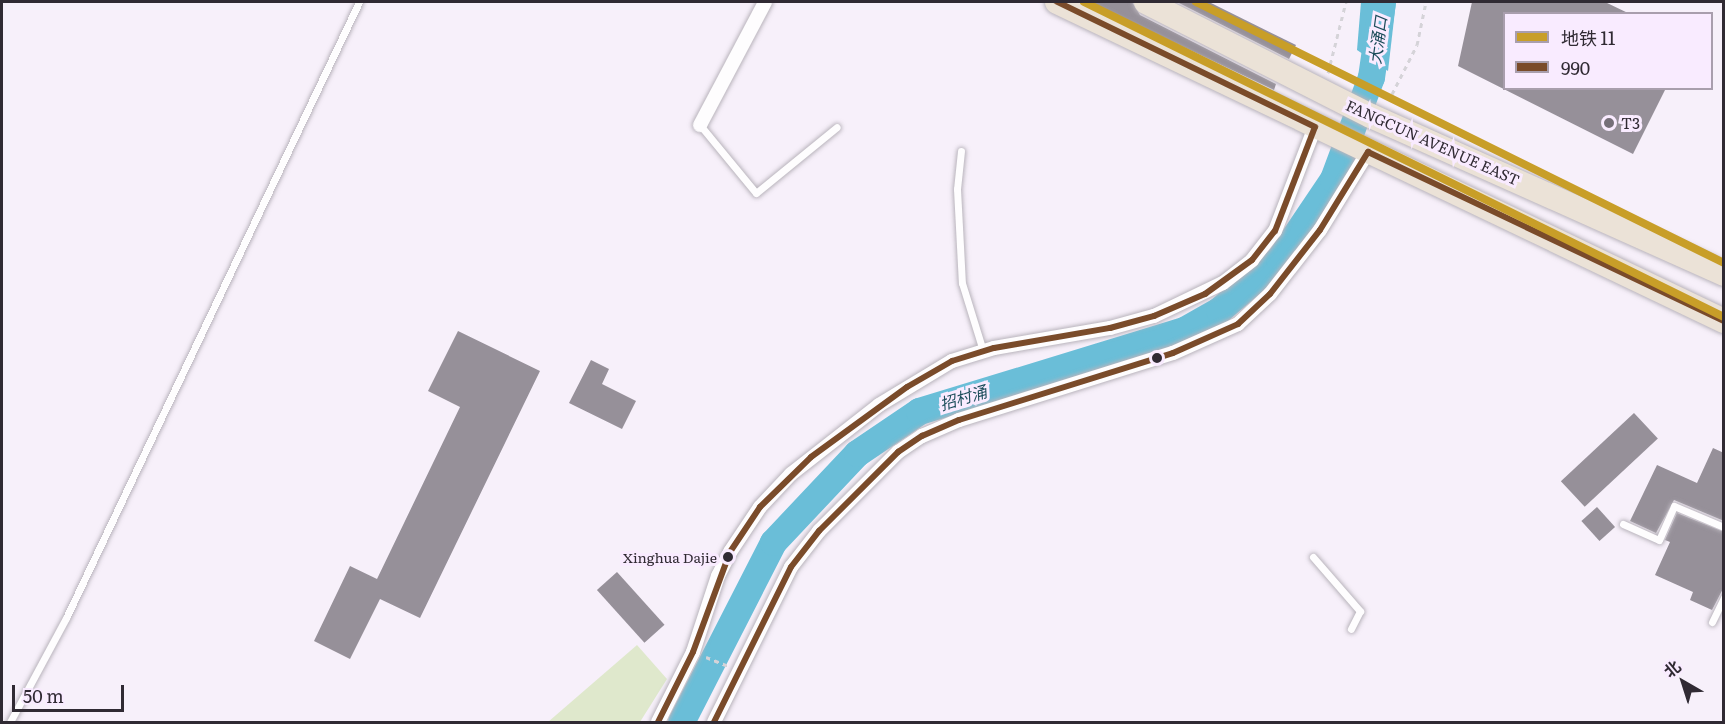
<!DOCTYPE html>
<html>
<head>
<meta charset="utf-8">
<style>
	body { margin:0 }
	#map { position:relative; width:1725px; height:724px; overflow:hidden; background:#f7f0fa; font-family:Literata,"Noto Sans SC",serif }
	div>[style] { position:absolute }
	.green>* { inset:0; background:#dfe8cc }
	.water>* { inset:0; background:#6abed8 }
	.river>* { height:27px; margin:-13.5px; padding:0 13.5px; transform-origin:13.5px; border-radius:13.5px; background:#6abed8 }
	.building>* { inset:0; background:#969099; transform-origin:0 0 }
	.path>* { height:3px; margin-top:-1.5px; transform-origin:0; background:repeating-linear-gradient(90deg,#d5d3d8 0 4.5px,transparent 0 9px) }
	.roads { filter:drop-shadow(0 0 2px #b9b4bc) drop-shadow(0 0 2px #b9b4bc) }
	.lane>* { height:7px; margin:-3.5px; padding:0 3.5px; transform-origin:3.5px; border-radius:3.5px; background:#fefdfe }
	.street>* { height:14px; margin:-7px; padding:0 7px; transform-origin:7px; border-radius:7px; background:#fefdfe }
	.highway>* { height:24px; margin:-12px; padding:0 12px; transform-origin:12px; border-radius:12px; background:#ebe2d7 }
	.bus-1>* { height:6px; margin:-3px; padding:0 3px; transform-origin:3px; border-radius:3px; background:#7a4b2a }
	.metro-1>* { height:8px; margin:-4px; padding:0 4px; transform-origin:4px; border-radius:4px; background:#c89e28 }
	.dots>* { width:16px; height:16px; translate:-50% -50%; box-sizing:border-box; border:3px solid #f9ebff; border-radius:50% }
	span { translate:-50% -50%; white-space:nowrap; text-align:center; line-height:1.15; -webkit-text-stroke:6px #f9ebff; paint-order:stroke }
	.bus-label { font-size:14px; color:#302a33 }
	.right { translate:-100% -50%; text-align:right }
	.poi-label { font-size:15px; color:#302a33 }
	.left { translate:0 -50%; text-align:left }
	.street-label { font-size:15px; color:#302a33 }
	.water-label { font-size:16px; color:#1b4c5a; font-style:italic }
	.frame { position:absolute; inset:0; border:3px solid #302a33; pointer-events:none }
	.legend { position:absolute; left:1503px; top:12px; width:210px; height:78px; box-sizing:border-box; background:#f9ebff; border:2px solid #a99ead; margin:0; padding:8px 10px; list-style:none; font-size:18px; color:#302a33 }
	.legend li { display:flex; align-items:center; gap:12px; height:30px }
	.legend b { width:30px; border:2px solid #a99ead }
	.north { position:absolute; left:1653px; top:652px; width:60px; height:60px; -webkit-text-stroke:4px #f9ebff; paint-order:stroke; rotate:321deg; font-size:16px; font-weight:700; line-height:24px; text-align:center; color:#302a33 }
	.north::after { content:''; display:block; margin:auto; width:21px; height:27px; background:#302a33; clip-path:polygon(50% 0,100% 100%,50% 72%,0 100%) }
	.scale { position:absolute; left:12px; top:685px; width:112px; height:27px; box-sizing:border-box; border:3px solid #302a33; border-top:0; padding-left:8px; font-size:18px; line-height:21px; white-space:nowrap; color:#302a33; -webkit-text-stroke:4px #f9ebff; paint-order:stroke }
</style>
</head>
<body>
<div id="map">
	<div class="green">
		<div style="clip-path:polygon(637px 645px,667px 679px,640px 722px,548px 722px)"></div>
	</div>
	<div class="water">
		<div style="clip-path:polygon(1361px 2px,1396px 2px,1388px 71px,1357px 50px)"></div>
	</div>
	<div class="river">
		<div style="left:681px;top:722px;width:202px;rotate:-62.9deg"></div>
		<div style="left:773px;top:542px;width:122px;rotate:-46.7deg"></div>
		<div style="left:857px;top:453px;width:75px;rotate:-34.1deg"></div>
		<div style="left:919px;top:411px;width:277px;rotate:-17deg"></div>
		<div style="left:1184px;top:330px;width:40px;rotate:-29.7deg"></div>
		<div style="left:1219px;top:310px;width:79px;rotate:-40.4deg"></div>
		<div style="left:1279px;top:259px;width:97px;rotate:-56deg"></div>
		<div style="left:1333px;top:179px;width:109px;rotate:-69.6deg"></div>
		<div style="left:1371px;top:77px;width:76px;rotate:-81.7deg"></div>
	</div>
	<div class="building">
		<div style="clip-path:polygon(1089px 2px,1132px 2px,1140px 15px,1276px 84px,1274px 90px)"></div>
		<div style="clip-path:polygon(1177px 2px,1209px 2px,1296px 45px,1289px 59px)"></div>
		<div style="clip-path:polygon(1472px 2px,1605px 2px,1630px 14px,1504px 14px,1504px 88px,1666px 88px,1633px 154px,1458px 66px)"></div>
		<div style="clip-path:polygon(458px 331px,540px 371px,420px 618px,380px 599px,350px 659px,314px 641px,350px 566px,377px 579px,460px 407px,428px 391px)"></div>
		<div style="clip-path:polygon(591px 360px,609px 369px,602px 384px,636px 401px,622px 429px,569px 403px)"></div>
		<div style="left:1634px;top:413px;width:35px;height:100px;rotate:47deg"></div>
		<div style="clip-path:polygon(1713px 448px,1724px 453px,1724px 521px,1674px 500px,1656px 533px,1630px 521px,1657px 465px,1697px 483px)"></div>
		<div style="left:1597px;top:507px;width:27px;height:21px;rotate:48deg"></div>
		<div style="clip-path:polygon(1677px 513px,1724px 532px,1724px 587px,1712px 610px,1690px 600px,1693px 592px,1655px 575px,1670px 542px,1665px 540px)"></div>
		<div style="left:617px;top:572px;width:71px;height:27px;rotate:48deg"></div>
	</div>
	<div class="path">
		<div style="left:1328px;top:73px;width:73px;rotate:-75.8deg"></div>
		<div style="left:1392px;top:94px;width:55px;rotate:-63deg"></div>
		<div style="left:1417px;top:45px;width:44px;rotate:-78.2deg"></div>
		<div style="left:706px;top:657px;width:24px;rotate:22deg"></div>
	</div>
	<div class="roads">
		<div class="lane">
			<div style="left:700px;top:125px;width:88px;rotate:50.5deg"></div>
			<div style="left:756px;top:193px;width:104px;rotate:-39.2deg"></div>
			<div style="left:961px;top:151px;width:38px;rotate:96deg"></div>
			<div style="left:957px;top:189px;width:94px;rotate:87deg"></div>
			<div style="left:962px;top:283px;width:71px;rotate:72.8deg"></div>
			<div style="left:1623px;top:524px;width:39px;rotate:24deg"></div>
			<div style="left:1659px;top:540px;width:37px;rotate:-66deg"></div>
			<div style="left:1674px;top:506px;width:54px;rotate:22.8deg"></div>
			<div style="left:1313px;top:557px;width:72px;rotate:49deg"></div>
			<div style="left:1360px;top:611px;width:20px;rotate:117deg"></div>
			<div style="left:1712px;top:622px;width:28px;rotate:-64deg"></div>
			<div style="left:10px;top:722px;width:118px;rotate:-61.7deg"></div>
			<div style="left:66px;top:618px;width:682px;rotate:-64.56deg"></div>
		</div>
		<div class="street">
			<div style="left:700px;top:125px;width:139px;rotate:-62.1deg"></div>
			<div style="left:658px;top:722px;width:78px;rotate:-63.4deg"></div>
			<div style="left:693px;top:652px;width:80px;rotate:-71.8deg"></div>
			<div style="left:718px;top:576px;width:27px;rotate:-63deg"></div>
			<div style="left:730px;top:552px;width:54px;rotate:-56.3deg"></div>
			<div style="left:760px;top:507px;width:45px;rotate:-46.8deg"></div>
			<div style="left:791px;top:474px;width:112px;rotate:-38.1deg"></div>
			<div style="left:879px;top:405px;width:85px;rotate:-31.1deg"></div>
			<div style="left:952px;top:361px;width:44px;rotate:-17.2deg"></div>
			<div style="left:994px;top:348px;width:118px;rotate:-9.8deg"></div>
			<div style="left:1110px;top:328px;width:46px;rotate:-15.3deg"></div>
			<div style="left:1154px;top:316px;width:76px;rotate:-25.6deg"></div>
			<div style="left:1223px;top:283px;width:37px;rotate:-38deg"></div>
			<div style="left:1252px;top:260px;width:37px;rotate:-52deg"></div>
			<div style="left:1275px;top:231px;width:111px;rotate:-69deg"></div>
			<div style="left:714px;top:722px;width:173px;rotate:-63.6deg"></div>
			<div style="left:791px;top:567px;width:46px;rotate:-52.1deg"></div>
			<div style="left:819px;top:531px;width:112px;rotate:-45deg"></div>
			<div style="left:898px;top:452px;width:29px;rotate:-34deg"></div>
			<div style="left:922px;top:436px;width:40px;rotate:-23.4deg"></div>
			<div style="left:959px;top:420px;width:224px;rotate:-17.4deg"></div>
			<div style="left:1173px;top:353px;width:71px;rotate:-24deg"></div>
			<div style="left:1238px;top:324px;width:44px;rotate:-43.2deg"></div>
			<div style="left:1270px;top:294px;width:81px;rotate:-52deg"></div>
			<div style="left:1320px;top:230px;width:92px;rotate:-58.4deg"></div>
		</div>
		<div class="highway">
			<div style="left:1057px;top:2px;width:739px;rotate:25.56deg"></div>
			<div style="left:1146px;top:2px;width:252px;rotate:26.9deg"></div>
			<div style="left:1371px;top:116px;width:387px;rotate:24.1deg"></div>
		</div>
	</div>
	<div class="bus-1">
		<div style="left:658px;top:722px;width:78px;rotate:-63.4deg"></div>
		<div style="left:693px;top:652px;width:107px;rotate:-69.7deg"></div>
		<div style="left:730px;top:552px;width:54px;rotate:-56.3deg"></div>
		<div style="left:760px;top:507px;width:71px;rotate:-44.4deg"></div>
		<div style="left:811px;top:457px;width:119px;rotate:-36.1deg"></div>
		<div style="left:907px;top:387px;width:52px;rotate:-30deg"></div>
		<div style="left:952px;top:361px;width:44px;rotate:-17.2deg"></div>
		<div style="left:994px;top:348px;width:118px;rotate:-9.8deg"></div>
		<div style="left:1110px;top:328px;width:46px;rotate:-15.3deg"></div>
		<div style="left:1154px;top:316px;width:56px;rotate:-23.3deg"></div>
		<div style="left:1205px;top:294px;width:58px;rotate:-35.9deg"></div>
		<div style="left:1252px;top:260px;width:37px;rotate:-52deg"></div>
		<div style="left:1275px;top:231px;width:111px;rotate:-69deg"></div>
		<div style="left:1315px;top:127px;width:287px;rotate:-154.1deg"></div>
		<div style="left:714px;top:722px;width:173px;rotate:-63.6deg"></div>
		<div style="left:791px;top:567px;width:46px;rotate:-52.1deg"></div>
		<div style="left:819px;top:531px;width:112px;rotate:-45deg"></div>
		<div style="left:898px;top:452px;width:29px;rotate:-34deg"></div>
		<div style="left:922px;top:436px;width:40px;rotate:-23.4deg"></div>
		<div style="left:959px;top:420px;width:224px;rotate:-17.4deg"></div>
		<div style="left:1173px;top:353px;width:71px;rotate:-24deg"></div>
		<div style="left:1238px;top:324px;width:44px;rotate:-43.2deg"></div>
		<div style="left:1270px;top:294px;width:81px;rotate:-52deg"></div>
		<div style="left:1320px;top:230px;width:92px;rotate:-58.4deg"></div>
		<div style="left:1368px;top:152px;width:394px;rotate:25.4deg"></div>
	</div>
	<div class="metro-1">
		<div style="left:1084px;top:2px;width:713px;rotate:26.21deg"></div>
		<div style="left:1196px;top:2px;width:589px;rotate:26.3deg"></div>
	</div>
	<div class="dots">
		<div style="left:1609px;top:123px;background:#766f79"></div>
		<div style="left:1157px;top:358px;background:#302a33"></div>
		<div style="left:728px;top:557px;background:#302a33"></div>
	</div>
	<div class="bus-label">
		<span class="right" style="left:717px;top:557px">Xinghua Dajie</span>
	</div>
	<div class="poi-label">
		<span class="left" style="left:1621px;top:123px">T3</span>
	</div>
	<div class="street-label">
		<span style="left:1433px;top:142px;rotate:24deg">FANGCUN AVENUE EAST</span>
	</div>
	<div class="water-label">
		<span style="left:1377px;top:40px;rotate:-82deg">大涌口</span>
		<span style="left:963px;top:397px;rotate:-17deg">招村涌</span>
	</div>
	<div class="frame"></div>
	<ul class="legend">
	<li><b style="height:8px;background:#c89e28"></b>地铁 11</li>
	<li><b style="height:8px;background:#7a4b2a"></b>990</li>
	</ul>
	<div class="north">北</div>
	<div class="scale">50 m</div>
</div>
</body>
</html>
